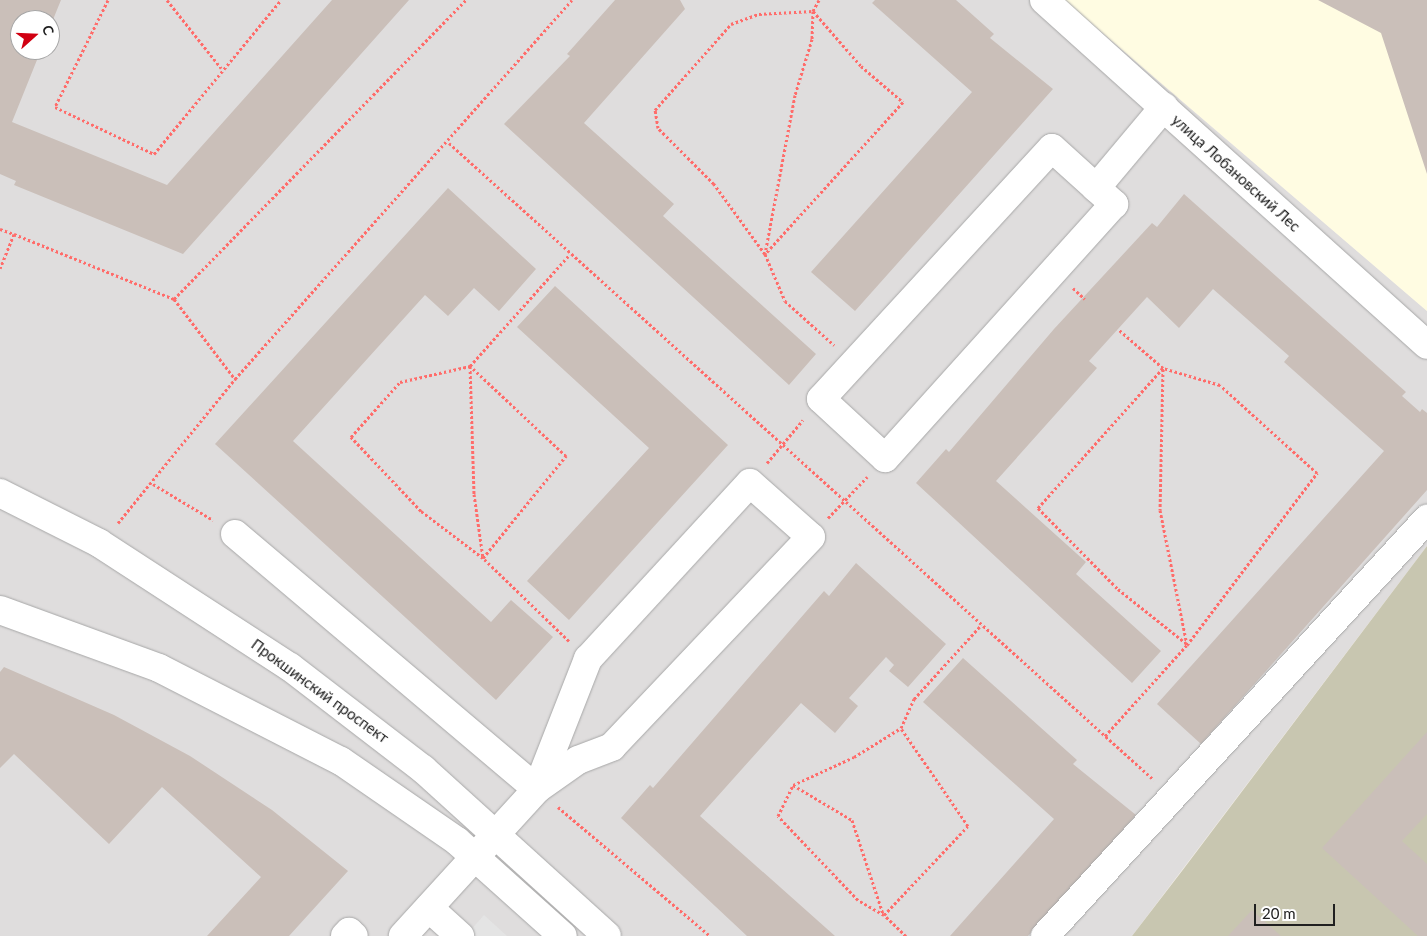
<!DOCTYPE html>
<html>
<head>
<meta charset="utf-8">
<style>
	body { margin:0 }
	#map { position:relative; width:1427px; height:936px; overflow:hidden; background:#f2ede6; font-family:Lato,sans-serif }
	div>[style] { position:absolute }
	.residential>* { inset:0; background:#dfdddd }
	.education>* { inset:0; background:#fffce2 }
	.construction>* { inset:0; background:#c8c6b0 }
	.parking>* { inset:0; background:#e4e4e4 }
	.building>* { inset:0; background:#cabfb9 }
	.path>* { height:3px; margin-top:-1.5px; transform-origin:0; background:repeating-linear-gradient(90deg,#ff6c6a 0 2.5px,transparent 0 5px) }
	.roads { filter:drop-shadow(0 0 1px #a7a7a7) drop-shadow(0 0 1px #a7a7a7) }
	.minor>* { height:28px; margin:-14px; padding:0 14px; transform-origin:14px; border-radius:14px; background:#fff }
	span { translate:-50% -50%; white-space:nowrap; text-align:center; line-height:1.15; -webkit-text-stroke:4px #fff; paint-order:stroke }
	.street-label { font-size:15px; color:#202020 }
	.north { position:absolute; left:10px; top:10px; width:50px; height:50px; box-sizing:border-box; background:#fff; border:1px solid #a6a6a6; border-radius:50%; rotate:70deg; font-size:14px; font-weight:700; line-height:20px; text-align:center; color:#202020 }
	.north::after { content:''; display:block; margin:auto; width:18px; height:22px; background:#d10012; clip-path:polygon(50% 0,100% 100%,50% 72%,0 100%) }
	.scale { position:absolute; left:1254px; top:904px; width:81px; height:22px; box-sizing:border-box; border:2px solid #202020; border-top:0; padding-left:6px; font-size:15px; line-height:18px; white-space:nowrap; color:#202020; -webkit-text-stroke:4px #fff; paint-order:stroke }
</style>
</head>
<body>
<div id="map">
	<div class="residential">
		<div style="clip-path:polygon(evenodd,0 0,1064px 0,1427px 311px,1427px 546px,1132px 936px,0 936px,0 0,20px 20px,50px 20px,50px 50px,20px 50px,20px 20px)"></div>
	</div>
	<div class="education">
		<div style="clip-path:polygon(1064px 0,1427px 0,1427px 311px)"></div>
	</div>
	<div class="construction">
		<div style="clip-path:polygon(1427px 546px,1427px 936px,1132px 936px,1182px 871px)"></div>
	</div>
	<div class="parking">
		<div style="clip-path:polygon(484px 915px,507px 936px,475px 936px,470px 931px)"></div>
	</div>
	<div class="building">
		<div style="clip-path:polygon(0 0,61px 0,50px 27px,50px 20px,20px 20px,20px 50px,41px 50px,12px 122px,167px 185px,332px 0,409px 0,183px 254px,14px 185px,16px 181px,0 174px)"></div>
		<div style="clip-path:polygon(615px 0,680px 0,685px 9px,584px 123px,674px 204px,663px 216px,816px 354px,789px 385px,504px 124px,570px 56px,567px 54px)"></div>
		<div style="clip-path:polygon(875px 0,956px 0,994px 34px,990px 38px,1053px 89px,855px 311px,811px 272px,972px 92px,872px 3px)"></div>
		<div style="clip-path:polygon(1318px 0,1427px 0,1427px 174px,1381px 33px)"></div>
		<div style="clip-path:polygon(448px 188px,536px 269px,499px 311px,474px 288px,448px 316px,425px 295px,293px 441px,491px 622px,511px 600px,553px 637px,496px 700px,215px 444px)"></div>
		<div style="clip-path:polygon(1184px 194px,1406px 392px,1402px 396px,1420px 412px,1422px 409px,1427px 413px,1427px 490px,1201px 744px,1157px 704px,1384px 451px,1284px 362px,1289px 356px,1213px 289px,1179px 328px,1147px 297px,1089px 361px,1097px 368px,996px 481px,1086px 562px,1076px 574px,1161px 651px,1132px 683px,916px 483px,946px 449px,949px 452px,1054px 329px,1152px 223px,1157px 227px)"></div>
		<div style="clip-path:polygon(555px 286px,728px 445px,569px 620px,527px 581px,649px 448px,517px 327px)"></div>
		<div style="clip-path:polygon(856px 563px,946px 644px,908px 687px,889px 671px,894px 665px,886px 657px,849px 698px,858px 706px,835px 733px,801px 703px,700px 816px,835px 936px,747px 936px,621px 818px,650px 785px,653px 788px,824px 591px,829px 596px)"></div>
		<div style="clip-path:polygon(963px 658px,1077px 760px,1073px 764px,1136px 815px,1028px 936px,950px 936px,1054px 819px,923px 702px)"></div>
		<div style="clip-path:polygon(4px 667px,114px 715px,190px 756px,272px 810px,348px 871px,289px 936px,207px 936px,261px 877px,162px 787px,109px 844px,14px 754px,0 768px,0 672px)"></div>
		<div style="clip-path:polygon(1427px 732px,1427px 814px,1402px 841px,1427px 864px,1427px 936px,1418px 936px,1322px 848px)"></div>
		<div style="clip-path:polygon(1252px 910px,1281px 936px,1228px 936px)"></div>
	</div>
	<div class="path">
		<div style="left:108px;top:0;width:119px;rotate:116.4deg"></div>
		<div style="left:55px;top:107px;width:110px;rotate:25.4deg"></div>
		<div style="left:154px;top:154px;width:200px;rotate:-50.5deg"></div>
		<div style="left:167px;top:0;width:87px;rotate:51.5deg"></div>
		<div style="left:819px;top:0;width:13px;rotate:119deg"></div>
		<div style="left:813px;top:11px;width:73px;rotate:48.9deg"></div>
		<div style="left:861px;top:66px;width:55px;rotate:40.6deg"></div>
		<div style="left:903px;top:102px;width:205px;rotate:132.2deg"></div>
		<div style="left:765px;top:254px;width:51px;rotate:66.9deg"></div>
		<div style="left:785px;top:301px;width:66px;rotate:41.9deg"></div>
		<div style="left:813px;top:11px;width:28px;rotate:92deg"></div>
		<div style="left:812px;top:39px;width:59px;rotate:106.9deg"></div>
		<div style="left:795px;top:95px;width:162px;rotate:100.7deg"></div>
		<div style="left:765px;top:254px;width:87px;rotate:-126.1deg"></div>
		<div style="left:714px;top:184px;width:79px;rotate:-135deg"></div>
		<div style="left:658px;top:128px;width:18px;rotate:-99deg"></div>
		<div style="left:655px;top:110px;width:115px;rotate:-48.5deg"></div>
		<div style="left:731px;top:24px;width:30px;rotate:-20deg"></div>
		<div style="left:759px;top:14px;width:54px;rotate:-3.2deg"></div>
		<div style="left:449px;top:143px;width:950px;rotate:42.1deg"></div>
		<div style="left:0;top:229px;width:15px;rotate:20deg"></div>
		<div style="left:14px;top:234px;width:37px;rotate:112deg"></div>
		<div style="left:14px;top:234px;width:173px;rotate:22.1deg"></div>
		<div style="left:174px;top:299px;width:101px;rotate:52.7deg"></div>
		<div style="left:1073px;top:288px;width:16px;rotate:43deg"></div>
		<div style="left:174px;top:299px;width:418px;rotate:-45.7deg"></div>
		<div style="left:470px;top:366px;width:128px;rotate:88.2deg"></div>
		<div style="left:474px;top:494px;width:65px;rotate:82deg"></div>
		<div style="left:483px;top:558px;width:78px;rotate:-142.8deg"></div>
		<div style="left:421px;top:511px;width:102px;rotate:-133.4deg"></div>
		<div style="left:351px;top:437px;width:74px;rotate:-48.3deg"></div>
		<div style="left:400px;top:382px;width:72px;rotate:-12.9deg"></div>
		<div style="left:1163px;top:368px;width:188px;rotate:131.8deg"></div>
		<div style="left:1038px;top:508px;width:114px;rotate:45.4deg"></div>
		<div style="left:1118px;top:589px;width:88px;rotate:38.6deg"></div>
		<div style="left:1163px;top:369px;width:141px;rotate:91.2deg"></div>
		<div style="left:1160px;top:510px;width:138px;rotate:78.7deg"></div>
		<div style="left:767px;top:463px;width:56px;rotate:-50.1deg"></div>
		<div style="left:153px;top:484px;width:70px;rotate:31deg"></div>
		<div style="left:828px;top:518px;width:57px;rotate:-46.4deg"></div>
		<div style="left:118px;top:523px;width:186px;rotate:-50.9deg"></div>
		<div style="left:235px;top:379px;width:507px;rotate:-48.36deg"></div>
		<div style="left:569px;top:641px;width:120px;rotate:-136deg"></div>
		<div style="left:483px;top:558px;width:132px;rotate:-50.9deg"></div>
		<div style="left:566px;top:456px;width:132px;rotate:-136.8deg"></div>
		<div style="left:470px;top:366px;width:150px;rotate:-48.2deg"></div>
		<div style="left:1105px;top:736px;width:122px;rotate:-48deg"></div>
		<div style="left:1187px;top:645px;width:216px;rotate:-52.9deg"></div>
		<div style="left:1317px;top:473px;width:131px;rotate:-137.8deg"></div>
		<div style="left:1220px;top:385px;width:59px;rotate:-163.4deg"></div>
		<div style="left:1163px;top:368px;width:60px;rotate:-139.1deg"></div>
		<div style="left:793px;top:785px;width:69px;rotate:30.7deg"></div>
		<div style="left:852px;top:820px;width:99px;rotate:71.7deg"></div>
		<div style="left:558px;top:807px;width:199px;rotate:40.3deg"></div>
		<div style="left:884px;top:915px;width:30px;rotate:-150deg"></div>
		<div style="left:858px;top:900px;width:116px;rotate:-133.6deg"></div>
		<div style="left:778px;top:816px;width:34px;rotate:-64deg"></div>
		<div style="left:793px;top:785px;width:67px;rotate:-24.7deg"></div>
		<div style="left:854px;top:757px;width:55px;rotate:-31.7deg"></div>
		<div style="left:906px;top:936px;width:30px;rotate:-136deg"></div>
		<div style="left:884px;top:915px;width:122px;rotate:-46.7deg"></div>
		<div style="left:968px;top:826px;width:119px;rotate:-124.4deg"></div>
		<div style="left:901px;top:728px;width:32px;rotate:-66deg"></div>
		<div style="left:914px;top:699px;width:100px;rotate:-47.8deg"></div>
	</div>
	<div class="roads">
		<div class="minor">
			<div style="left:1044px;top:0;width:515px;rotate:42.01deg"></div>
			<div style="left:1052px;top:148px;width:84px;rotate:42.1deg"></div>
			<div style="left:1114px;top:204px;width:342px;rotate:132deg"></div>
			<div style="left:885px;top:458px;width:87px;rotate:-137.3deg"></div>
			<div style="left:821px;top:399px;width:341px;rotate:-47.4deg"></div>
			<div style="left:1096px;top:188px;width:106px;rotate:-50deg"></div>
			<div style="left:750px;top:483px;width:81px;rotate:41.5deg"></div>
			<div style="left:811px;top:537px;width:289px;rotate:133.5deg"></div>
			<div style="left:612px;top:747px;width:36px;rotate:159deg"></div>
			<div style="left:578px;top:760px;width:50px;rotate:144.7deg"></div>
			<div style="left:537px;top:789px;width:140px;rotate:-68.6deg"></div>
			<div style="left:588px;top:659px;width:239px;rotate:-47.4deg"></div>
			<div style="left:0;top:493px;width:111px;rotate:26.8deg"></div>
			<div style="left:99px;top:543px;width:228px;rotate:33deg"></div>
			<div style="left:290px;top:667px;width:168px;rotate:37.5deg"></div>
			<div style="left:423px;top:769px;width:248px;rotate:42.2deg"></div>
			<div style="left:235px;top:534px;width:395px;rotate:40.2deg"></div>
			<div style="left:537px;top:789px;width:199px;rotate:132.4deg"></div>
			<div style="left:0;top:610px;width:169px;rotate:20deg"></div>
			<div style="left:159px;top:668px;width:204px;rotate:27.1deg"></div>
			<div style="left:341px;top:761px;width:141px;rotate:34.6deg"></div>
			<div style="left:457px;top:841px;width:142px;rotate:41.9deg"></div>
			<div style="left:429px;top:908px;width:42px;rotate:42.1deg"></div>
			<div style="left:345px;top:936px;width:6px;rotate:-45deg"></div>
			<div style="left:349px;top:932px;width:6px;rotate:39deg"></div>
			<div style="left:1045px;top:936px;width:566px;rotate:-47.51deg"></div>
		</div>
	</div>
	<div class="street-label">
		<span style="left:1236px;top:173px;rotate:42deg">улица Лобановский Лес</span>
		<span style="left:320px;top:691px;rotate:36deg">Прокшинский проспект</span>
	</div>
	<div class="north">С</div>
	<div class="scale">20 m</div>
</div>
</body>
</html>
